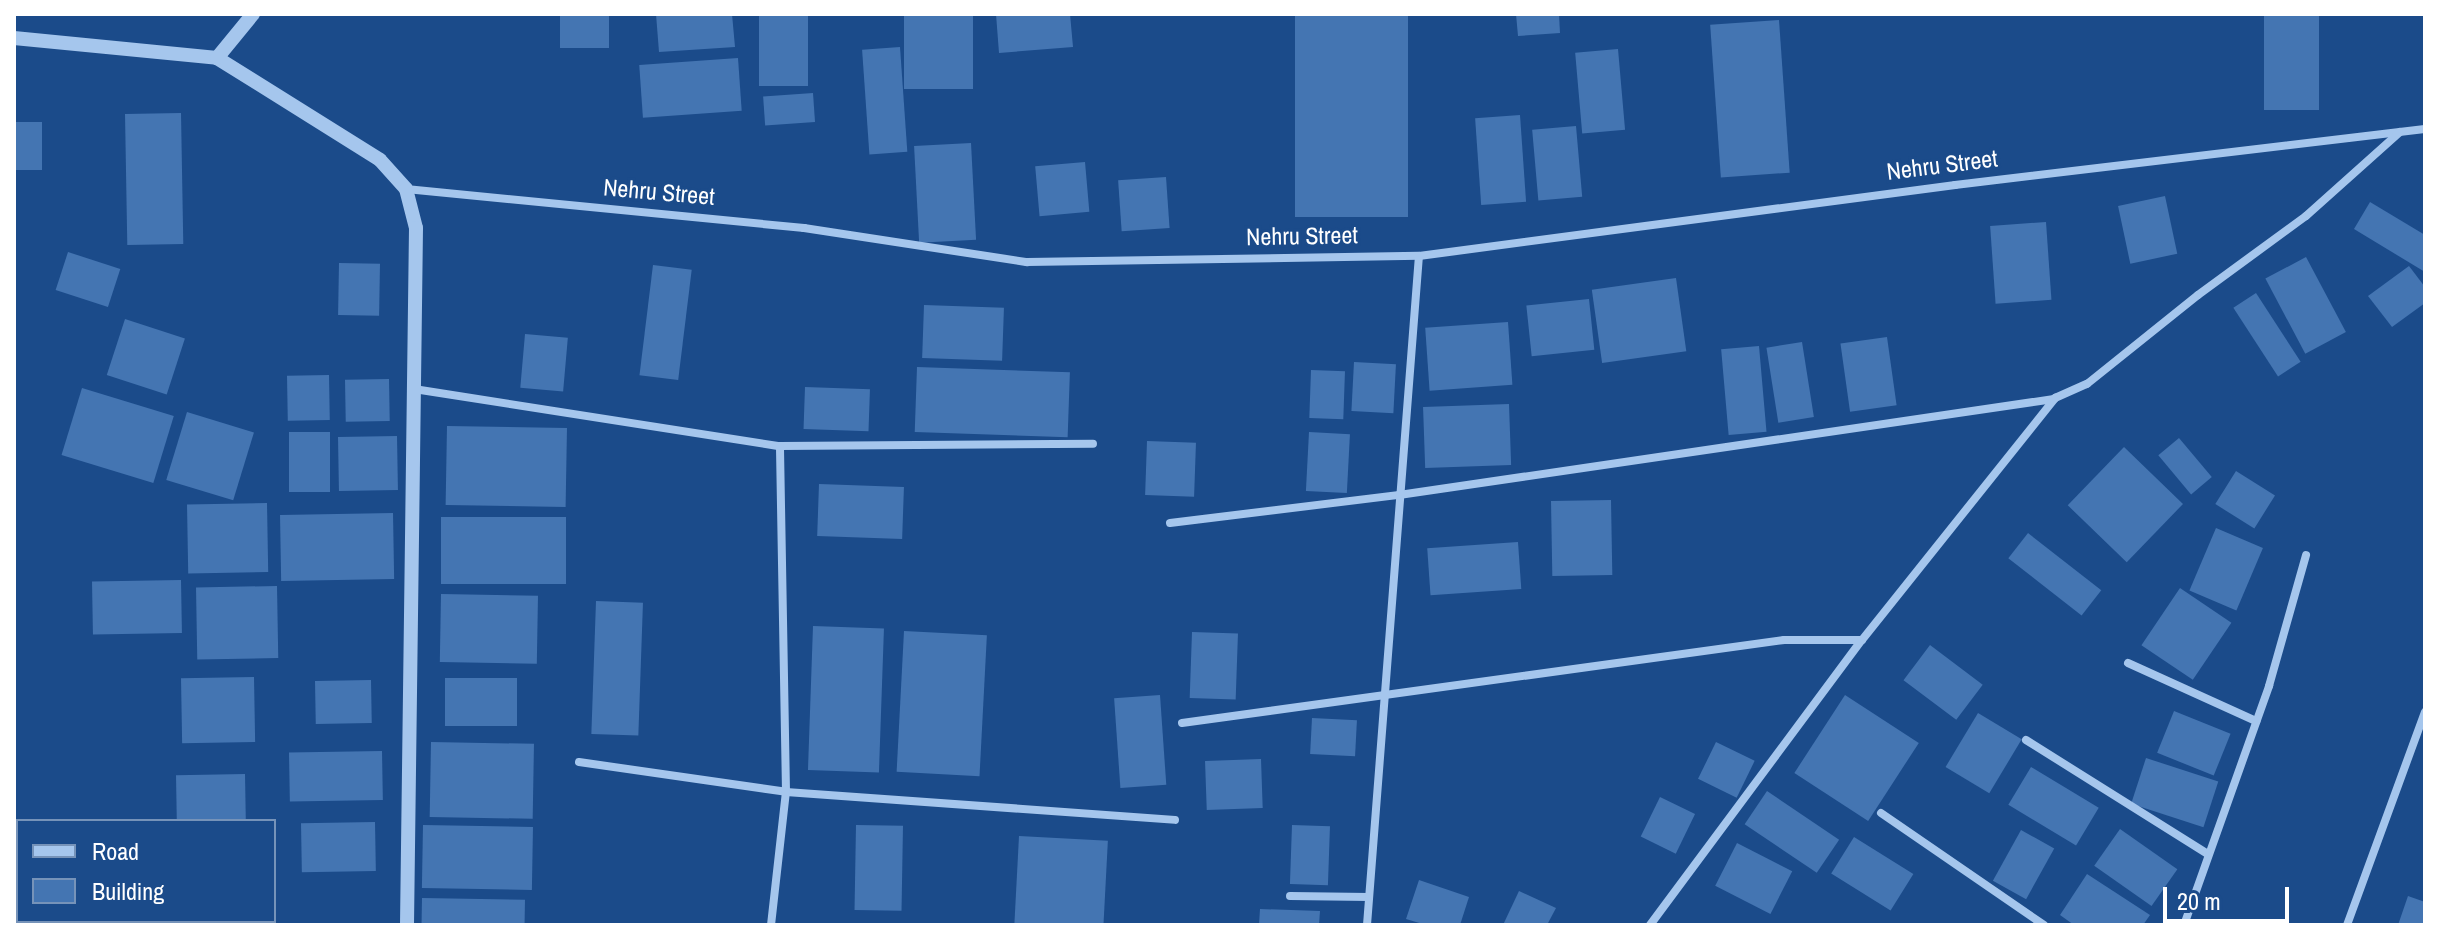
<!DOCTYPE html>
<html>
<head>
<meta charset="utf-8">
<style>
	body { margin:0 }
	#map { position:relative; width:2439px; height:939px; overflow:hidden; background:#1b4b8a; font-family:"Archivo Narrow",sans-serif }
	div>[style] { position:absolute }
	.building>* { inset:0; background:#4475b2; transform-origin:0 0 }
	.minor>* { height:8px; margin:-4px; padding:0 4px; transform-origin:4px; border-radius:4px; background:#a5c6ed }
	.tertiary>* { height:14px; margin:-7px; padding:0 7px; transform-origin:7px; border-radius:7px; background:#a5c6ed }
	span { translate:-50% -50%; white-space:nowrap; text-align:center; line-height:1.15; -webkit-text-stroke:6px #1b4b8a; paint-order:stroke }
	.street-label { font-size:24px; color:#fff }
	.frame { position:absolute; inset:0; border:16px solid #fff; pointer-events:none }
	.legend { position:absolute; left:16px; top:819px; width:260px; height:104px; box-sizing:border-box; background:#1b4b8a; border:2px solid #7693b9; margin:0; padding:10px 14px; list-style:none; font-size:24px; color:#fff }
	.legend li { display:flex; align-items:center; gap:16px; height:40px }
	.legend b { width:40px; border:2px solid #7693b9 }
	.scale { position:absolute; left:2163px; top:887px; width:126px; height:36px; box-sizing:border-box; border:4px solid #fff; border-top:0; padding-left:10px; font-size:24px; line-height:28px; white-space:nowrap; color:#fff; -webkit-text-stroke:6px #1b4b8a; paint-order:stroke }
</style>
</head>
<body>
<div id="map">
	<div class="building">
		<div style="left:560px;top:14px;width:49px;height:34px"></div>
		<div style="clip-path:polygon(656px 14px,732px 14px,735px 47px,659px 52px)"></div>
		<div style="left:759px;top:14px;width:49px;height:72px"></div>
		<div style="left:904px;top:14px;width:69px;height:75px"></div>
		<div style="clip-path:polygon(996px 14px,1070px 14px,1073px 47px,999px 53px)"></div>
		<div style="left:1295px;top:14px;width:113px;height:203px"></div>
		<div style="clip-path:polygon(1516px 14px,1559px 14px,1560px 33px,1518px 36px)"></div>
		<div style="left:2264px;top:14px;width:55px;height:96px"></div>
		<div style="left:1779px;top:20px;width:153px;height:69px;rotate:86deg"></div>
		<div style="left:900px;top:47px;width:105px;height:38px;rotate:86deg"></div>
		<div style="left:1618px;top:49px;width:81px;height:43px;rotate:85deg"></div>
		<div style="left:738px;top:58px;width:53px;height:99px;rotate:86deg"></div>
		<div style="left:813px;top:93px;width:29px;height:50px;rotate:86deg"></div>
		<div style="left:181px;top:113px;width:131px;height:56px;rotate:89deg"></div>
		<div style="left:1520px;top:115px;width:87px;height:45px;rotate:86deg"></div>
		<div style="left:14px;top:122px;width:28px;height:48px"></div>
		<div style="left:1576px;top:126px;width:71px;height:44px;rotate:85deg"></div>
		<div style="left:971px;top:143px;width:97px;height:57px;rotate:87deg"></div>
		<div style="left:1085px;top:162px;width:50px;height:50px;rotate:85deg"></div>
		<div style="left:1166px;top:177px;width:51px;height:48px;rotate:86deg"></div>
		<div style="left:2165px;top:196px;width:59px;height:48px;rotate:78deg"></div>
		<div style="clip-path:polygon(2370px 202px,2425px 235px,2425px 272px,2354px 229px)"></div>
		<div style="left:2046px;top:222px;width:78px;height:56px;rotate:86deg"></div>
		<div style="left:68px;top:252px;width:55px;height:40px;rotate:18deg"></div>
		<div style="left:2306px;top:257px;width:85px;height:46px;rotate:62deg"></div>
		<div style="left:339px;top:263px;width:41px;height:52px;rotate:1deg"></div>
		<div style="left:653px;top:265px;width:39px;height:111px;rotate:7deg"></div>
		<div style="clip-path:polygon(2409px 266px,2425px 287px,2425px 303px,2392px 327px,2368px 296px)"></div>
		<div style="left:1676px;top:278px;width:74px;height:85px;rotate:82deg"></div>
		<div style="left:2256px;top:293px;width:82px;height:27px;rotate:57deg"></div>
		<div style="left:1589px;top:299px;width:51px;height:63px;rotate:84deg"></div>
		<div style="left:924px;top:305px;width:80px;height:53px;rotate:2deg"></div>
		<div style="left:125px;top:319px;width:63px;height:59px;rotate:18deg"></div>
		<div style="left:1508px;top:322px;width:63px;height:83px;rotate:86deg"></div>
		<div style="left:525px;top:334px;width:43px;height:54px;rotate:5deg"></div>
		<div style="left:1887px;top:337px;width:69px;height:47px;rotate:82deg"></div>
		<div style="left:1802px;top:342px;width:76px;height:36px;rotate:81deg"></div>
		<div style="left:1759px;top:346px;width:86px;height:38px;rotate:85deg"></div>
		<div style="left:1354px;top:362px;width:42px;height:49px;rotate:3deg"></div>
		<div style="left:917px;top:367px;width:153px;height:65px;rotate:2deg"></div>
		<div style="left:1311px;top:370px;width:34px;height:48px;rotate:2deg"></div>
		<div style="left:329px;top:375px;width:45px;height:42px;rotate:89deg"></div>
		<div style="left:389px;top:379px;width:42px;height:44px;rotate:89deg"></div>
		<div style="left:805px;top:387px;width:65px;height:42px;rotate:2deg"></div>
		<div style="left:82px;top:388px;width:96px;height:70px;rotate:17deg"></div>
		<div style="left:1509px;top:404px;width:61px;height:86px;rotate:88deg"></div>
		<div style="left:187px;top:412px;width:70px;height:71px;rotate:17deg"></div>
		<div style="left:447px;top:426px;width:120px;height:79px;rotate:1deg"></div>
		<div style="left:330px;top:432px;width:60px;height:41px;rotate:90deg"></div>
		<div style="left:1309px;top:432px;width:41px;height:59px;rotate:3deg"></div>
		<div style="left:397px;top:436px;width:54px;height:59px;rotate:89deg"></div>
		<div style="left:2179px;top:438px;width:51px;height:27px;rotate:50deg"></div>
		<div style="left:1147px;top:441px;width:49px;height:54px;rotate:2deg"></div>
		<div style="left:2124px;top:447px;width:82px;height:81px;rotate:44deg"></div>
		<div style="left:2236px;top:471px;width:46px;height:39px;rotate:32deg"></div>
		<div style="left:819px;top:484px;width:85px;height:52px;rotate:2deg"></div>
		<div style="left:1611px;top:500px;width:75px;height:60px;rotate:89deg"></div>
		<div style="left:267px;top:503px;width:69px;height:80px;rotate:89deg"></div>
		<div style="left:393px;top:513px;width:66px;height:113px;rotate:89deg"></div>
		<div style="left:441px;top:517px;width:125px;height:67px"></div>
		<div style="left:2216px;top:528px;width:51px;height:68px;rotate:23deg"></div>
		<div style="left:2028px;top:533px;width:93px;height:32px;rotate:38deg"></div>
		<div style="left:1518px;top:542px;width:47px;height:91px;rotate:86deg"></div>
		<div style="left:181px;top:580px;width:53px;height:89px;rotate:89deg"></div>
		<div style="left:277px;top:586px;width:72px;height:81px;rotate:89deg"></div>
		<div style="left:2180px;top:588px;width:62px;height:69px;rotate:34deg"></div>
		<div style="left:441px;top:594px;width:97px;height:68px;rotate:1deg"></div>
		<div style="left:596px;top:601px;width:47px;height:133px;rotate:2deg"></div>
		<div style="left:813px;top:626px;width:71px;height:144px;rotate:2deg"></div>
		<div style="left:904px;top:631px;width:83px;height:141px;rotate:3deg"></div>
		<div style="left:1192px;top:632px;width:46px;height:66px;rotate:2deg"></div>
		<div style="left:1930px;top:645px;width:66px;height:44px;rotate:37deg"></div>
		<div style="left:254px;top:677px;width:65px;height:73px;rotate:89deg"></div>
		<div style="left:445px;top:678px;width:72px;height:48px"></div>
		<div style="left:371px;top:680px;width:43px;height:56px;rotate:89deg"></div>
		<div style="left:1160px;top:695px;width:90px;height:46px;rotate:86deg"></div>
		<div style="left:1845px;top:695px;width:88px;height:93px;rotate:33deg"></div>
		<div style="left:2174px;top:711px;width:61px;height:45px;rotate:22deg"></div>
		<div style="left:1978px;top:713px;width:51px;height:63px;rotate:31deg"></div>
		<div style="left:1312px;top:718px;width:45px;height:36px;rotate:3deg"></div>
		<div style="left:431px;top:742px;width:103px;height:75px;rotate:1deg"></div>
		<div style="left:1716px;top:742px;width:43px;height:41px;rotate:26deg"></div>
		<div style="left:382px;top:751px;width:49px;height:93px;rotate:89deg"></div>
		<div style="left:2146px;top:758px;width:76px;height:48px;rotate:18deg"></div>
		<div style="left:1261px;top:759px;width:49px;height:56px;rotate:88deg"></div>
		<div style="left:2031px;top:767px;width:79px;height:44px;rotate:31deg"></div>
		<div style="left:245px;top:774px;width:47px;height:69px;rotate:89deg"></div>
		<div style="left:1767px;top:791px;width:87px;height:40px;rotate:34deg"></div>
		<div style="left:1660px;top:797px;width:39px;height:44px;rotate:26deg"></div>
		<div style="left:375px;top:822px;width:49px;height:74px;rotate:89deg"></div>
		<div style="left:423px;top:825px;width:110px;height:63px;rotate:1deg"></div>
		<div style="left:856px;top:825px;width:47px;height:85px;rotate:1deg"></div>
		<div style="left:1292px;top:825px;width:38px;height:59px;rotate:2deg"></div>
		<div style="left:2120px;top:829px;width:70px;height:45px;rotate:35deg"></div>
		<div style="left:2021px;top:830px;width:38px;height:58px;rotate:29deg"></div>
		<div style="left:1019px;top:836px;width:89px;height:89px;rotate:3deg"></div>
		<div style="left:1854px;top:837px;width:70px;height:43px;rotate:32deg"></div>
		<div style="left:1737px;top:843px;width:62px;height:48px;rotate:27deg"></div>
		<div style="clip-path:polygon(2087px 874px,2150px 915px,2143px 925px,2074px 925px,2060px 915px)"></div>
		<div style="clip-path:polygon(1419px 880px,1469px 897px,1460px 925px,1426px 925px,1406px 919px)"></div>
		<div style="clip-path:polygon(1519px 891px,1556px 908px,1547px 925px,1503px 925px)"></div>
		<div style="clip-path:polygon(2408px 896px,2425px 902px,2425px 925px,2398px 925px)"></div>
		<div style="left:422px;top:898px;width:103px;height:27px;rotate:1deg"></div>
		<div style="clip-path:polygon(1260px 909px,1320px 911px,1319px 925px,1259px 925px)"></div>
	</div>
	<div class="minor">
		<div style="left:406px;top:189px;width:400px;rotate:5.6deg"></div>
		<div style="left:804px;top:228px;width:226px;rotate:8.7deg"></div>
		<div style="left:1027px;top:262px;width:392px;rotate:-0.9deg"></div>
		<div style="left:1419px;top:256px;width:541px;rotate:-7.55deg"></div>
		<div style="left:1955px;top:185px;width:473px;rotate:-6.8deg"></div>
		<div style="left:414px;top:389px;width:370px;rotate:8.9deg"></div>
		<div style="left:780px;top:446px;width:313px;rotate:-0.4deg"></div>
		<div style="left:1170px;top:523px;width:231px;rotate:-7deg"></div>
		<div style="left:1399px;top:495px;width:662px;rotate:-8.34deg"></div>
		<div style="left:2128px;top:663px;width:141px;rotate:24.4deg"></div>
		<div style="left:1182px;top:723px;width:608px;rotate:-7.85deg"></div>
		<div style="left:1784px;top:640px;width:78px"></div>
		<div style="left:2026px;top:740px;width:215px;rotate:32.1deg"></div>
		<div style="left:579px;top:762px;width:209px;rotate:8.2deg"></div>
		<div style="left:786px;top:792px;width:390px;rotate:4.1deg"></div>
		<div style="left:1881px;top:813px;width:198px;rotate:34.5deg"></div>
		<div style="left:1290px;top:896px;width:79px;rotate:0.7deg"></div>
		<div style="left:771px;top:925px;width:134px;rotate:-83.6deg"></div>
		<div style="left:786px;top:792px;width:346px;rotate:-91deg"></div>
		<div style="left:1367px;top:925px;width:671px;rotate:-85.56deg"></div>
		<div style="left:1650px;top:925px;width:355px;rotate:-53.4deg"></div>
		<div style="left:1862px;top:640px;width:310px;rotate:-51.4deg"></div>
		<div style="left:2055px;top:398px;width:35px;rotate:-24deg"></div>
		<div style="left:2087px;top:384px;width:142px;rotate:-38.7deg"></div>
		<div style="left:2198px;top:295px;width:134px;rotate:-36.2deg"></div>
		<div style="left:2306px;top:216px;width:126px;rotate:-41.8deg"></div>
		<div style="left:2184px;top:925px;width:254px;rotate:-70.4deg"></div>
		<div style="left:2269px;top:686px;width:136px;rotate:-74.2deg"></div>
		<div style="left:2347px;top:925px;width:227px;rotate:-69.9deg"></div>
	</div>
	<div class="tertiary">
		<div style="left:14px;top:38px;width:204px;rotate:5.6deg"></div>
		<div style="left:217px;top:58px;width:192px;rotate:32deg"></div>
		<div style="left:380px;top:160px;width:39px;rotate:48deg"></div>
		<div style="left:406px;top:189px;width:40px;rotate:75.6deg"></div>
		<div style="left:416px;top:228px;width:697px;rotate:90.74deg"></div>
		<div style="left:217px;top:58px;width:57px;rotate:-50.7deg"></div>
	</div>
	<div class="street-label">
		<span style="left:1942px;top:165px;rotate:-7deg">Nehru Street</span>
		<span style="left:659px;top:192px;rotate:5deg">Nehru Street</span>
		<span style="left:1302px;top:236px;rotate:-1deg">Nehru Street</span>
	</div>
	<div class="frame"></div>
	<ul class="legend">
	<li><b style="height:10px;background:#a5c6ed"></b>Road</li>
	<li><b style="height:22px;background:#4475b2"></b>Building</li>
	</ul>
	<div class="scale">20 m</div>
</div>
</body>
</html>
